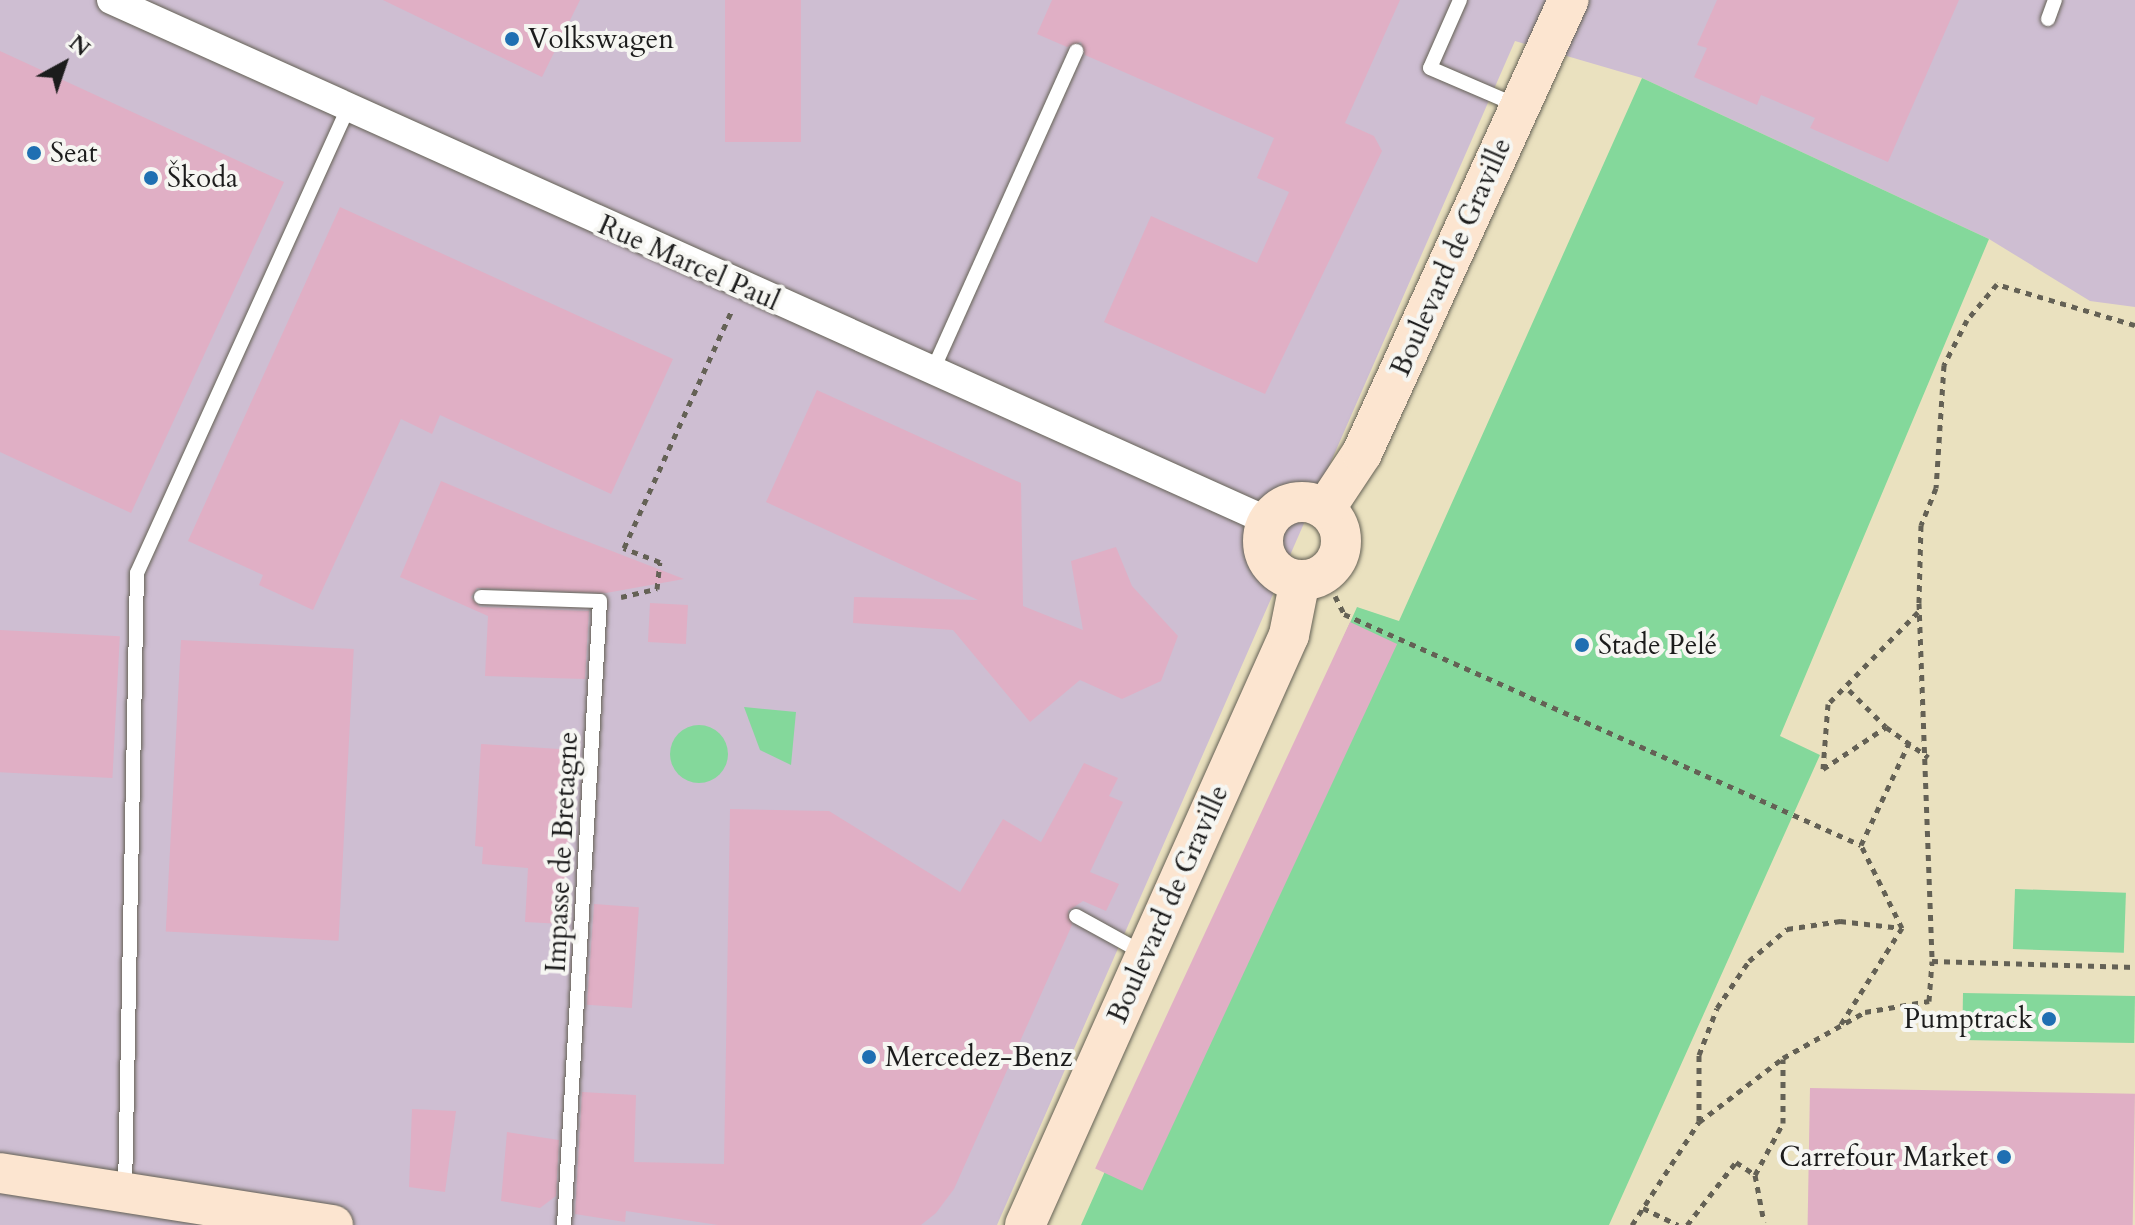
<!DOCTYPE html>
<html>
<head>
<meta charset="utf-8">
<style>
	body { margin:0 }
	#map { position:relative; width:2135px; height:1225px; overflow:hidden; background:#eae1bf; font-family:Cardo,serif }
	div>[style] { position:absolute }
	.industrial>* { inset:0; background:#cebed2 }
	.green>* { inset:0; background:#84d89b; transform-origin:0 0 }
	.round { border-radius:50% }
	.building>* { inset:0; background:#e0afc5; transform-origin:0 0 }
	.path>* { height:5px; margin-top:-2.5px; transform-origin:0; background:repeating-linear-gradient(90deg,#646155 0 6px,transparent 0 12px) }
	.roads { filter:drop-shadow(0 0 2px #646155) drop-shadow(0 0 2px #646155) }
	.lane>* { height:14px; margin:-7px; padding:0 7px; transform-origin:7px; border-radius:7px; background:#fff }
	.street>* { height:28px; margin:-14px; padding:0 14px; transform-origin:14px; border-radius:14px; background:#fff }
	.secondary>* { height:40px; margin:-20px; padding:0 20px; transform-origin:20px; border-radius:20px; background:#fce5d0 }
	.secondary>.ring { margin:-20px; padding:0; box-sizing:content-box; background:none; border:40px solid #fce5d0; border-radius:50% }
	.dots>* { width:22px; height:22px; translate:-50% -50%; box-sizing:border-box; border:4px solid #f6f6f2; border-radius:50% }
	span { translate:-50% -50%; white-space:nowrap; text-align:center; line-height:1.15; -webkit-text-stroke:8px #f6f6f2; paint-order:stroke }
	.poi-label { font-size:28px; color:#1c1c1c }
	.left { translate:0 -50%; text-align:left }
	.right { translate:-100% -50%; text-align:right }
	.street-label { font-size:28px; color:#1c1c1c }
	.north { position:absolute; left:24px; top:24px; width:80px; height:80px; -webkit-text-stroke:6px #f6f6f2; paint-order:stroke; rotate:40deg; font-size:22px; font-weight:700; line-height:32px; text-align:center; color:#1c1c1c }
	.north::after { content:''; display:block; margin:auto; width:28px; height:36px; background:#1c1c1c; clip-path:polygon(50% 0,100% 100%,50% 72%,0 100%) }
</style>
</head>
<body>
<div id="map">
	<div class="industrial">
		<div style="clip-path:polygon(0 0,2135px 0,2135px 307px,2090px 301px,1989px 239px,1642px 78px,1515px 41px,997px 1225px,0 1225px)"></div>
	</div>
	<div class="green">
		<div style="clip-path:polygon(1642px 78px,1989px 239px,1780px 736px,1820px 755px,1609px 1225px,1081px 1225px,1357px 607px,1399px 621px)"></div>
		<div style="clip-path:polygon(744px 707px,796px 712px,791px 765px,760px 750px)"></div>
		<div class="round" style="left:670px;top:725px;width:58px;height:58px"></div>
		<div style="left:2015px;top:889px;width:111px;height:60px;rotate:2deg"></div>
		<div style="left:1963px;top:993px;width:172px;height:47px;rotate:1deg"></div>
	</div>
	<div class="building">
		<div style="clip-path:polygon(383px 0,580px 0,542px 77px)"></div>
		<div style="left:725px;top:0;width:76px;height:142px"></div>
		<div style="clip-path:polygon(1052px 0,1400px 0,1345px 123px,1374px 136px,1382px 151px,1265px 394px,1104px 322px,1151px 216px,1257px 263px,1289px 192px,1257px 178px,1274px 138px,1085px 55px,1081px 42px,1067px 47px,1037px 34px)"></div>
		<div style="clip-path:polygon(1717px 0,1959px 0,1888px 162px,1810px 128px,1815px 118px,1761px 95px,1757px 105px,1694px 77px,1707px 48px,1697px 45px)"></div>
		<div style="clip-path:polygon(0 51px,284px 182px,131px 513px,0 452px)"></div>
		<div style="clip-path:polygon(340px 207px,673px 359px,611px 494px,440px 415px,432px 434px,401px 419px,313px 610px,259px 585px,263px 575px,188px 541px)"></div>
		<div style="clip-path:polygon(817px 390px,1021px 483px,1023px 606px,1083px 630px,1071px 561px,1116px 547px,1132px 586px,1178px 636px,1161px 681px,1122px 699px,1080px 680px,1030px 722px,953px 630px,853px 623px,854px 597px,978px 600px,766px 502px)"></div>
		<div style="clip-path:polygon(441px 481px,550px 527px,684px 579px,606px 593px,477px 588px,471px 597px,480px 607px,589px 611px,585px 679px,485px 676px,488px 616px,400px 577px)"></div>
		<div style="left:650px;top:603px;width:38px;height:39px;rotate:3deg"></div>
		<div style="left:1350px;top:622px;width:52px;height:603px;rotate:25deg"></div>
		<div style="left:0;top:630px;width:120px;height:142px;rotate:3deg"></div>
		<div style="left:181px;top:640px;width:173px;height:292px;rotate:3deg"></div>
		<div style="clip-path:polygon(481px 744px,575px 750px,563px 924px,525px 922px,528px 868px,482px 864px,483px 847px,475px 846px)"></div>
		<div style="clip-path:polygon(1084px 763px,1118px 778px,1109px 796px,1123px 802px,1090px 872px,1119px 884px,1106px 911px,1083px 901px,1068px 911px,1072px 925px,954px 1189px,936px 1213px,921px 1225px,718px 1225px,626px 1211px,625px 1222px,575px 1214px,582px 1092px,636px 1095px,634px 1162px,724px 1164px,730px 809px,829px 811px,960px 892px,1003px 819px,1041px 842px)"></div>
		<div style="left:594px;top:904px;width:45px;height:101px;rotate:4deg"></div>
		<div style="left:1810px;top:1088px;width:325px;height:137px;rotate:1deg"></div>
		<div style="clip-path:polygon(412px 1109px,456px 1111px,445px 1192px,409px 1187px)"></div>
		<div style="clip-path:polygon(507px 1132px,559px 1140px,556px 1196px,540px 1208px,501px 1201px)"></div>
	</div>
	<div class="path">
		<div style="left:2135px;top:325px;width:144px;rotate:-163.5deg"></div>
		<div style="left:1997px;top:284px;width:47px;rotate:129.8deg"></div>
		<div style="left:1967px;top:320px;width:51px;rotate:117.1deg"></div>
		<div style="left:1944px;top:365px;width:123px;rotate:93.7deg"></div>
		<div style="left:1936px;top:488px;width:40px;rotate:112deg"></div>
		<div style="left:1921px;top:525px;width:78px;rotate:91.5deg"></div>
		<div style="left:1919px;top:603px;width:358px;rotate:87.9deg"></div>
		<div style="left:1932px;top:961px;width:203px;rotate:1.7deg"></div>
		<div style="left:1335px;top:596px;width:20px;rotate:63deg"></div>
		<div style="left:1344px;top:614px;width:566px;rotate:24.08deg"></div>
		<div style="left:1861px;top:845px;width:113px;rotate:-64.8deg"></div>
		<div style="left:621px;top:597px;width:37px;rotate:-13deg"></div>
		<div style="left:657px;top:589px;width:27px;rotate:-84deg"></div>
		<div style="left:660px;top:562px;width:39px;rotate:-159deg"></div>
		<div style="left:624px;top:548px;width:259px;rotate:-65.6deg"></div>
		<div style="left:1918px;top:612px;width:129px;rotate:134.4deg"></div>
		<div style="left:1828px;top:704px;width:65px;rotate:94.4deg"></div>
		<div style="left:1823px;top:769px;width:76px;rotate:-33.7deg"></div>
		<div style="left:1886px;top:727px;width:52px;rotate:35.5deg"></div>
		<div style="left:1849px;top:690px;width:52px;rotate:45deg"></div>
		<div style="left:1841px;top:1024px;width:114px;rotate:-57.6deg"></div>
		<div style="left:1902px;top:928px;width:93px;rotate:-116.3deg"></div>
		<div style="left:1699px;top:1121px;width:66px;rotate:-90deg"></div>
		<div style="left:1699px;top:1055px;width:50px;rotate:-69deg"></div>
		<div style="left:1717px;top:1008px;width:57px;rotate:-55.8deg"></div>
		<div style="left:1749px;top:961px;width:50px;rotate:-40.1deg"></div>
		<div style="left:1787px;top:929px;width:54px;rotate:-8.6deg"></div>
		<div style="left:1840px;top:921px;width:62px;rotate:6.4deg"></div>
		<div style="left:1755px;top:1175px;width:48px;rotate:79.2deg"></div>
		<div style="left:1643px;top:1208px;width:39px;rotate:26deg"></div>
		<div style="left:1632px;top:1225px;width:123px;rotate:-57deg"></div>
		<div style="left:1699px;top:1122px;width:106px;rotate:-37.3deg"></div>
		<div style="left:1783px;top:1058px;width:94px;rotate:-29.3deg"></div>
		<div style="left:1865px;top:1012px;width:65px;rotate:-9.8deg"></div>
		<div style="left:1929px;top:1001px;width:40px;rotate:-85.7deg"></div>
		<div style="left:1687px;top:1225px;width:80px;rotate:-52.1deg"></div>
		<div style="left:1736px;top:1162px;width:23px;rotate:34deg"></div>
		<div style="left:1755px;top:1175px;width:59px;rotate:-61.7deg"></div>
		<div style="left:1783px;top:1123px;width:64px;rotate:-90deg"></div>
	</div>
	<div class="roads">
		<div class="lane">
			<div style="left:1460px;top:0;width:74px;rotate:113.8deg"></div>
			<div style="left:1430px;top:68px;width:94px;rotate:23.3deg"></div>
			<div style="left:2048px;top:19px;width:20px;rotate:-70deg"></div>
			<div style="left:932px;top:372px;width:352px;rotate:-65.8deg"></div>
			<div style="left:481px;top:597px;width:119px;rotate:1.9deg"></div>
			<div style="left:600px;top:601px;width:625px;rotate:93.3deg"></div>
			<div style="left:1076px;top:916px;width:79px;rotate:28.8deg"></div>
			<div style="left:125px;top:1190px;width:617px;rotate:-88.89deg"></div>
			<div style="left:137px;top:573px;width:511px;rotate:-65.59deg"></div>
		</div>
		<div class="street">
			<div style="left:111px;top:0;width:1269px;rotate:24.24deg"></div>
		</div>
		<div class="secondary">
			<div class="ring" style="left:1263px;top:502px;width:38px;height:38px"></div>
			<div style="left:1325px;top:509px;width:67px;rotate:-56.5deg"></div>
			<div style="left:1362px;top:453px;width:498px;rotate:-65.5deg"></div>
			<div style="left:0;top:1173px;width:337px;rotate:8.9deg"></div>
			<div style="left:1025px;top:1225px;width:646px;rotate:-65.89deg"></div>
			<div style="left:1289px;top:635px;width:56px;rotate:-78.7deg"></div>
		</div>
	</div>
	<div class="dots">
		<div style="left:512px;top:39px;background:#1f6fb2"></div>
		<div style="left:34px;top:153px;background:#1f6fb2"></div>
		<div style="left:151px;top:178px;background:#1f6fb2"></div>
		<div style="left:1582px;top:645px;background:#1f6fb2"></div>
		<div style="left:2049px;top:1019px;background:#1f6fb2"></div>
		<div style="left:869px;top:1057px;background:#1f6fb2"></div>
		<div style="left:2004px;top:1157px;background:#1f6fb2"></div>
	</div>
	<div class="poi-label">
		<span class="left" style="left:528px;top:39px">Volkswagen</span>
		<span class="left" style="left:50px;top:153px">Seat</span>
		<span class="left" style="left:167px;top:178px">Škoda</span>
		<span class="left" style="left:1598px;top:645px">Stade Pelé</span>
		<span class="right" style="left:2033px;top:1019px">Pumptrack</span>
		<span class="left" style="left:885px;top:1057px">Mercedez-Benz</span>
		<span class="right" style="left:1988px;top:1157px">Carrefour Market</span>
	</div>
	<div class="street-label">
		<span style="left:1451px;top:257px;rotate:-66deg">Boulevard de Graville</span>
		<span style="left:689px;top:263px;rotate:24deg">Rue Marcel Paul</span>
		<span style="left:562px;top:852px;rotate:-87deg">Impasse de Bretagne</span>
		<span style="left:1168px;top:904px;rotate:-66deg">Boulevard de Graville</span>
	</div>
	<div class="north">N</div>
</div>
</body>
</html>
